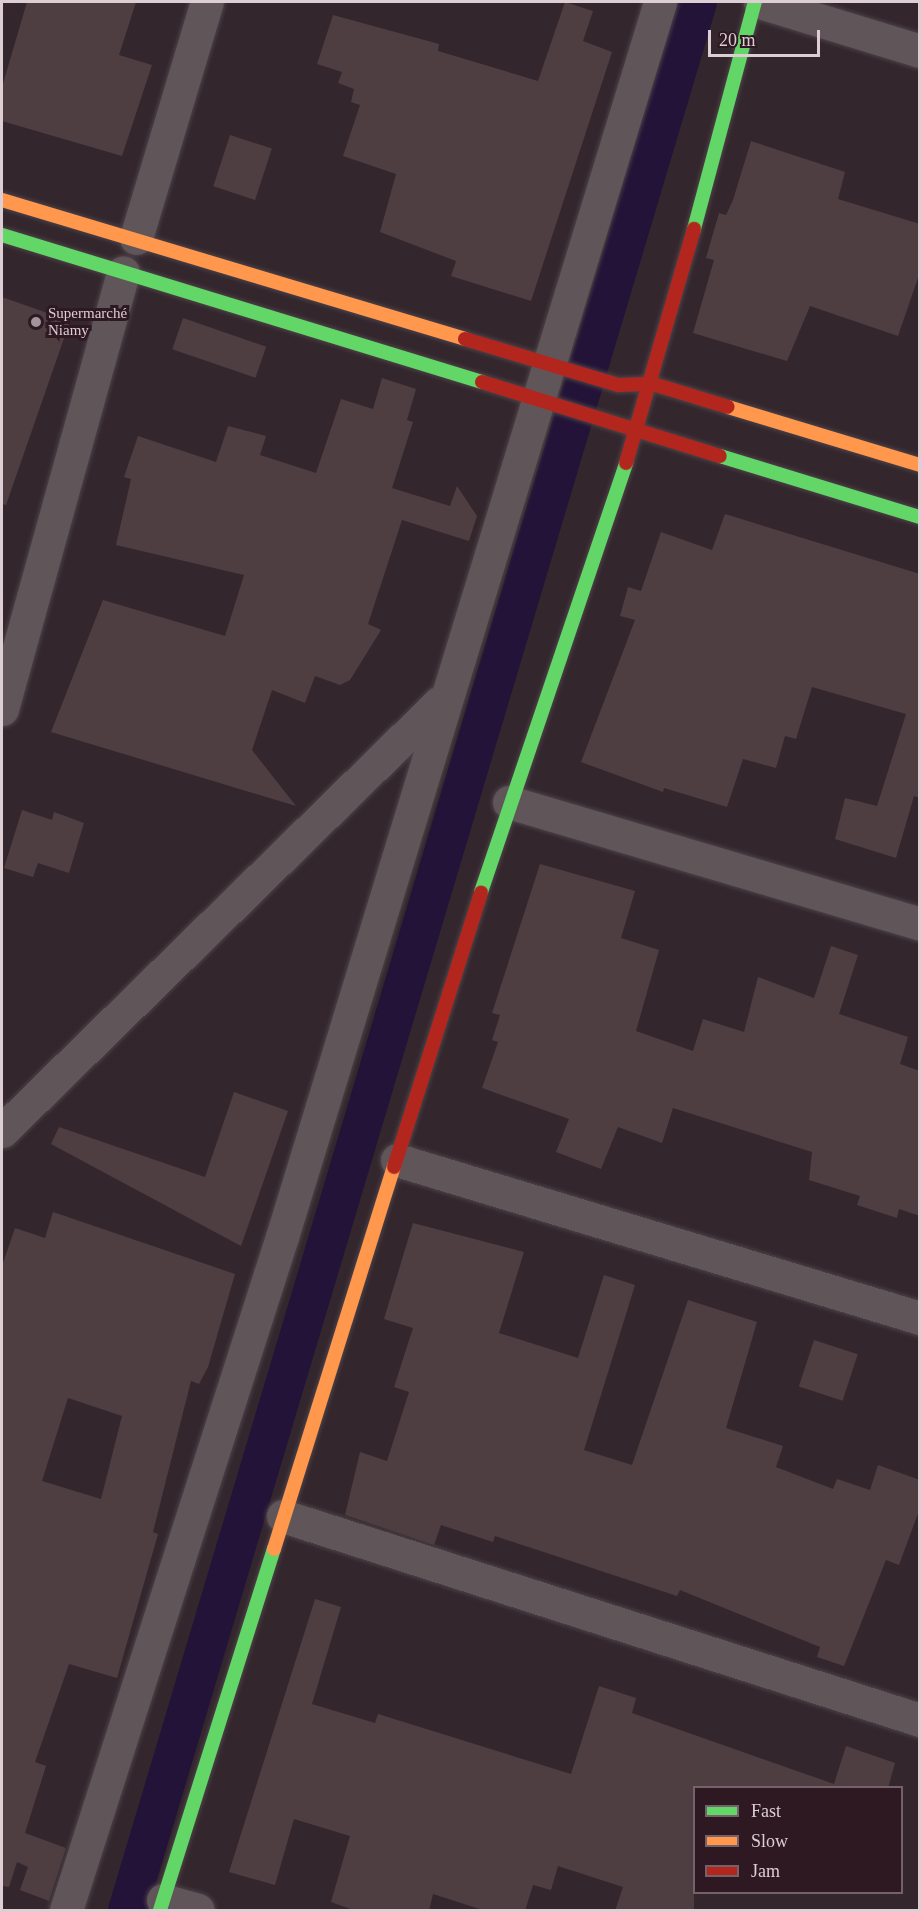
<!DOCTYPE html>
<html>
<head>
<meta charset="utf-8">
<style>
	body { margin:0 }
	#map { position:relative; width:921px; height:1912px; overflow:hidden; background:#33272d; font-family:Georgia,serif }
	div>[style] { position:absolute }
	.canal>* { height:39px; margin:-19.5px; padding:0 19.5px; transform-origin:19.5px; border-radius:19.5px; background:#231338 }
	.building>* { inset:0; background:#4e3e41; transform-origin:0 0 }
	.roads { filter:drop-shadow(0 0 2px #4d4248) drop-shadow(0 0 2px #4d4248) }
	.street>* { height:33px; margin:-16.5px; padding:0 16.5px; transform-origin:16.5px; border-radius:16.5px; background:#60565a }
	.fast>* { height:14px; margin:-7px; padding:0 7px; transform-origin:7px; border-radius:7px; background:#63d668 }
	.slow>* { height:14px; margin:-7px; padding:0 7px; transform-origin:7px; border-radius:7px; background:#ff974d }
	.jam>* { height:14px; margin:-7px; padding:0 7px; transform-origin:7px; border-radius:7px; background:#b3261e }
	.dots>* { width:16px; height:16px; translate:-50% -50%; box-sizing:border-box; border:3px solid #2e1923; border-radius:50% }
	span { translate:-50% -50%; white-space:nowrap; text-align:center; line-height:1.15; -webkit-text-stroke:6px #2e1923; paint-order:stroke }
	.poi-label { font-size:15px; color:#ddced4 }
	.left { translate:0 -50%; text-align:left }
	.frame { position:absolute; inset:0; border:3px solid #ddced4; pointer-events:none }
	.legend { position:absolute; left:693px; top:1786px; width:210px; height:108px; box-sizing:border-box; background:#2e1923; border:2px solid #74616a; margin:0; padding:8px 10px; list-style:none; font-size:18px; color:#ddced4 }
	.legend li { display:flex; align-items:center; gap:12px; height:30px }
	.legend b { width:30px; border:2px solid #74616a }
	.scale { position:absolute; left:708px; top:30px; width:112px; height:27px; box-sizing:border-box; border:3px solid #ddced4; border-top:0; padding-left:8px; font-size:18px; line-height:21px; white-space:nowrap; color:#ddced4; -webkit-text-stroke:4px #2e1923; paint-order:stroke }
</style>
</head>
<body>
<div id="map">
	<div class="canal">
		<div style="left:127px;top:1910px;width:1991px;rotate:-73.37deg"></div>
	</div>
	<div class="building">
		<div style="clip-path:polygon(27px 2px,136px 2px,119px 55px,152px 65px,122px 156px,2px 121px,2px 87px)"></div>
		<div style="clip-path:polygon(565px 2px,593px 11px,583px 41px,612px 52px,531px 301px,451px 276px,456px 261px,380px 232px,396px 174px,343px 156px,360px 105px,351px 102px,354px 89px,338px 83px,342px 72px,317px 64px,333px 15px,439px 44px,438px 51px,538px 81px)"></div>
		<div style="left:230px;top:135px;width:44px;height:54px;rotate:18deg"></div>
		<div style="clip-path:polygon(751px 141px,845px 172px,838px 199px,920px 224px,920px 272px,898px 336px,810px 306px,787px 361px,693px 333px,714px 260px,706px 258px,719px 213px,726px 215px,733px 200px)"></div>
		<div style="clip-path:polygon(2px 297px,70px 321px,6px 505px,2px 504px)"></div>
		<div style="left:183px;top:318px;width:88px;height:33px;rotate:19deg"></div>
		<div style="clip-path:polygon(382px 378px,416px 389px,407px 420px,413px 422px,392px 488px,450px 506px,457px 486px,477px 516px,469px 541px,402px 520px,368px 624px,381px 630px,350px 680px,340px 685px,315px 676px,305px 703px,272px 690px,252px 750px,296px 806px,51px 732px,103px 600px,225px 636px,244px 575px,116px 545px,131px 479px,124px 477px,138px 436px,216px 462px,228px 426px,266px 436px,260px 455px,316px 473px,341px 399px,373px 409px)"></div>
		<div style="clip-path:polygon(725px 514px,920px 574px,920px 798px,914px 796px,896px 858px,835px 839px,845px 798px,877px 806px,906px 714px,812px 687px,796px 739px,785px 736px,776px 768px,743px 759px,727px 807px,664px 788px,663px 792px,581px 762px,635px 620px,620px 616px,628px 587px,641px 591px,661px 532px,712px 550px)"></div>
		<div style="clip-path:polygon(22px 810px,52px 820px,54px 812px,84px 823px,69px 873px,38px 863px,33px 877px,4px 868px)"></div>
		<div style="clip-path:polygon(540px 864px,635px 891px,621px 938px,659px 950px,636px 1031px,693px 1051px,703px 1019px,744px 1032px,758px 977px,814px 998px,831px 946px,858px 955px,839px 1014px,908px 1037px,900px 1064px,920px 1071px,920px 1216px,899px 1209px,897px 1218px,857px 1205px,860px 1196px,809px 1180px,812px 1152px,673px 1108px,662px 1143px,618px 1127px,601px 1169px,556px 1152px,569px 1119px,482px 1088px,498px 1042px,492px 1040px,500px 1015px,492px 1013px)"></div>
		<div style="clip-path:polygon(234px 1092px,288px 1111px,241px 1246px,51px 1144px,59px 1127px,205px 1177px)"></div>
		<div style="clip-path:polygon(evenodd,53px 1212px,235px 1274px,208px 1367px,199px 1384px,191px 1381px,153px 1532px,158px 1534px,117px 1678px,69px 1664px,35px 1762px,46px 1766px,25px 1833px,66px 1848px,49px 1901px,20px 1890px,28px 1867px,17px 1862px,9px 1887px,2px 1886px,2px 1266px,15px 1228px,45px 1238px,53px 1212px,68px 1398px,122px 1416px,101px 1499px,42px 1481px,68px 1398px)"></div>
		<div style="clip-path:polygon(413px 1223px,524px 1252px,499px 1333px,578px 1358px,604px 1275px,635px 1285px,584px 1450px,632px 1465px,688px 1300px,757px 1322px,726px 1428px,783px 1446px,776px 1467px,833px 1489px,837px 1479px,870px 1490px,878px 1465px,920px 1480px,920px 1508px,899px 1565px,886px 1560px,844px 1666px,817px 1657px,820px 1647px,680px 1590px,677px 1596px,495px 1536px,493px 1542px,441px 1525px,434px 1545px,345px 1515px,360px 1452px,387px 1461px,409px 1392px,394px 1387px,413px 1328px,384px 1319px)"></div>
		<div style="left:814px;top:1340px;width:46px;height:49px;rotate:18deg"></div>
		<div style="clip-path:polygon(315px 1599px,341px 1607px,312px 1704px,375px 1723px,378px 1714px,571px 1774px,599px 1686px,636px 1698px,632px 1713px,834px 1784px,846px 1746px,895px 1763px,888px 1788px,694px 1788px,694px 1911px,615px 1911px,623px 1887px,558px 1866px,551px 1890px,533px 1885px,525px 1911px,486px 1911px,433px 1894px,429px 1911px,356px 1911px,331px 1902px,350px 1836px,294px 1819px,275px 1885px,229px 1872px)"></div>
	</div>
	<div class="roads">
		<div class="street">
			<div style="left:760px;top:2px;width:167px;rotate:17deg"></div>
			<div style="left:136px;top:238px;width:246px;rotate:-73.3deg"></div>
			<div style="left:2px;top:709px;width:453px;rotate:-74.5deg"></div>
			<div style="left:509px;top:802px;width:429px;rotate:16.5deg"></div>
			<div style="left:2px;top:1131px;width:612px;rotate:-44.4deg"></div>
			<div style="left:397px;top:1160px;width:546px;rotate:16.81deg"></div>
			<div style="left:283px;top:1516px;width:669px;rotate:17.76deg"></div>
			<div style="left:163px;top:1900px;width:36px;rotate:16deg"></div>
			<div style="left:66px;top:1910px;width:707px;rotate:-72.21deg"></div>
			<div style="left:282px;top:1237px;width:1292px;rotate:-72.98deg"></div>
		</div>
		<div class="fast">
			<div style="left:694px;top:229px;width:235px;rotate:-75deg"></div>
			<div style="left:2px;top:235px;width:502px;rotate:17.03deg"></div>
			<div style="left:720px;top:456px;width:209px;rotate:17deg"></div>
			<div style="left:481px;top:892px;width:453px;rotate:-71.3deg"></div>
			<div style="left:160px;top:1910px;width:379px;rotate:-72.5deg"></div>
		</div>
		<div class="slow">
			<div style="left:2px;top:200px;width:483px;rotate:16.7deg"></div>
			<div style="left:728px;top:407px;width:201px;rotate:16.8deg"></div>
			<div style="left:274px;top:1549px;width:400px;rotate:-72.6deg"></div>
		</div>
		<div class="jam">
			<div style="left:465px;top:339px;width:160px;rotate:16.7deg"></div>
			<div style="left:618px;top:385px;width:35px;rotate:-2deg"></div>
			<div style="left:653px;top:384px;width:78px;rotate:17deg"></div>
			<div style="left:482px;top:382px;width:249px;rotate:17.3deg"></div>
			<div style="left:626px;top:463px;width:244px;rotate:-73.8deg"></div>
			<div style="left:394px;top:1167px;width:288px;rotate:-72.4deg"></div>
		</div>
	</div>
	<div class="dots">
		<div style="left:36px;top:322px;background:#a2949a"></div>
	</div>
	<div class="poi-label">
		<span class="left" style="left:48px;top:322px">Supermarché<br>Niamy</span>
	</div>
	<div class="frame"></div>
	<ul class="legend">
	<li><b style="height:8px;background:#63d668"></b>Fast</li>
	<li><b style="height:8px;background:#ff974d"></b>Slow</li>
	<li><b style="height:8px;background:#b3261e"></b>Jam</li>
	</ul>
	<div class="scale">20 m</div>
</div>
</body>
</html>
